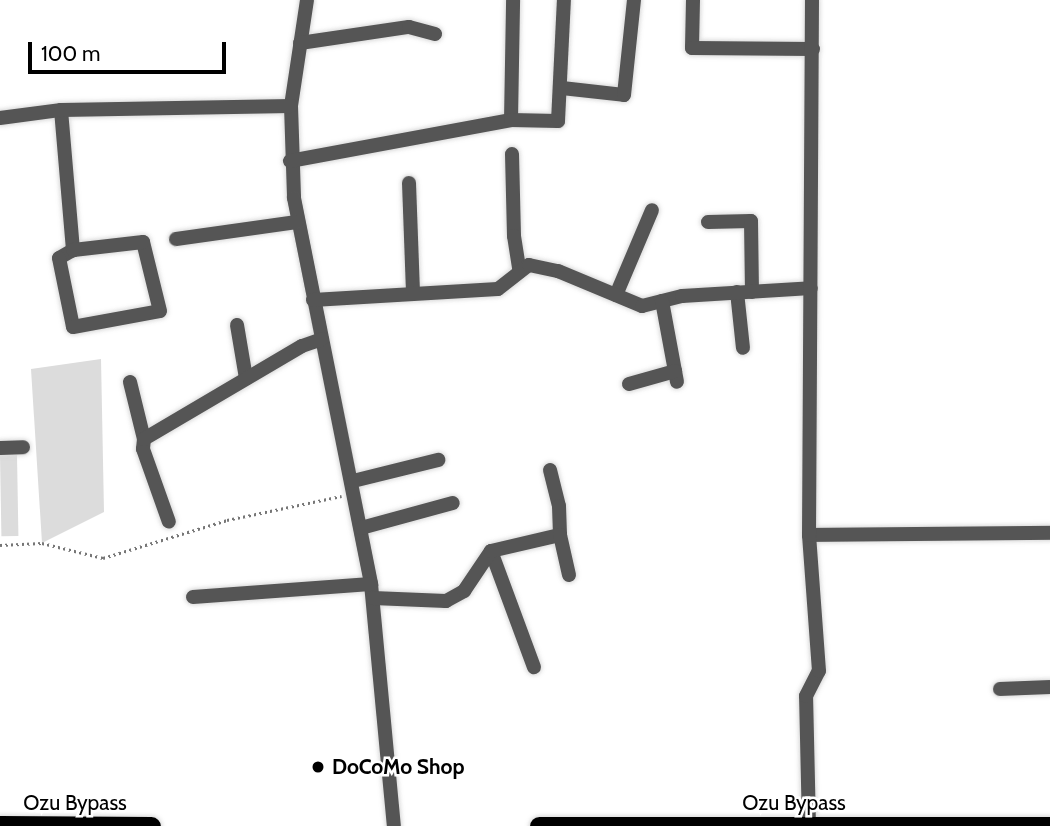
<!DOCTYPE html>
<html>
<head>
<meta charset="utf-8">
<style>
	body { margin:0 }
	#map { position:relative; width:1050px; height:826px; overflow:hidden; background:#fff; font-family:Cabin,sans-serif }
	div>[style] { position:absolute }
	.green>* { inset:0; background:#dcdcdc; transform-origin:0 0 }
	.path>* { height:2.5px; margin-top:-1.25px; transform-origin:0; background:repeating-linear-gradient(90deg,#777 0 2px,transparent 0 5.5px) }
	.roads { filter:drop-shadow(0 0 2px #dbdbdb) drop-shadow(0 0 2px #dbdbdb) }
	.minor>* { height:14px; margin:-7px; padding:0 7px; transform-origin:7px; border-radius:7px; background:#555 }
	.highway>* { height:19px; margin:-9.5px; padding:0 9.5px; transform-origin:9.5px; border-radius:9.5px; background:#000 }
	.dots>* { width:19px; height:19px; translate:-50% -50%; box-sizing:border-box; border:4px solid #fff; border-radius:50% }
	span { translate:-50% -50%; white-space:nowrap; text-align:center; line-height:1.15; -webkit-text-stroke:5px #fff; paint-order:stroke }
	.poi-label { font-size:21px; color:#000; font-weight:700 }
	.left { translate:0 -50%; text-align:left }
	.street-label { font-size:21px; color:#000 }
	.scale { position:absolute; left:28px; top:42px; width:198px; height:32px; box-sizing:border-box; border:4px solid #000; border-top:0; padding-left:9px; font-size:21px; line-height:24px; white-space:nowrap; color:#000; -webkit-text-stroke:5px #fff; paint-order:stroke }
</style>
</head>
<body>
<div id="map">
	<div class="green">
		<div style="clip-path:polygon(101px 359px,104px 512px,42px 543px,31px 369px)"></div>
		<div style="left:17px;top:455px;width:81px;height:17px;rotate:89deg"></div>
	</div>
	<div class="path">
		<div style="left:0;top:545px;width:42px;rotate:-2.7deg"></div>
		<div style="left:42px;top:543px;width:63px;rotate:13.8deg"></div>
		<div style="left:103px;top:558px;width:130px;rotate:-17deg"></div>
		<div style="left:227px;top:520px;width:117px;rotate:-11.8deg"></div>
	</div>
	<div class="roads">
		<div class="minor">
			<div style="left:307px;top:0;width:107px;rotate:98.6deg"></div>
			<div style="left:291px;top:106px;width:92px;rotate:88.1deg"></div>
			<div style="left:294px;top:198px;width:394px;rotate:78.7deg"></div>
			<div style="left:371px;top:584px;width:243px;rotate:84.6deg"></div>
			<div style="left:693px;top:0;width:48px;rotate:91.2deg"></div>
			<div style="left:692px;top:48px;width:121px;rotate:0.5deg"></div>
			<div style="left:300px;top:43px;width:110px;rotate:-8.4deg"></div>
			<div style="left:409px;top:27px;width:27px;rotate:15deg"></div>
			<div style="left:562px;top:88px;width:62px;rotate:6.4deg"></div>
			<div style="left:624px;top:95px;width:96px;rotate:-84deg"></div>
			<div style="left:61px;top:110px;width:141px;rotate:85.1deg"></div>
			<div style="left:73px;top:250px;width:16px;rotate:150deg"></div>
			<div style="left:59px;top:258px;width:70px;rotate:78.5deg"></div>
			<div style="left:73px;top:327px;width:88px;rotate:-10.4deg"></div>
			<div style="left:160px;top:311px;width:71px;rotate:-103.8deg"></div>
			<div style="left:143px;top:242px;width:70px;rotate:173.5deg"></div>
			<div style="left:0;top:118px;width:62px;rotate:-7.5deg"></div>
			<div style="left:61px;top:110px;width:230px;rotate:-1deg"></div>
			<div style="left:511px;top:120px;width:120px;rotate:-89deg"></div>
			<div style="left:512px;top:154px;width:82px;rotate:88.6deg"></div>
			<div style="left:514px;top:236px;width:36px;rotate:81deg"></div>
			<div style="left:290px;top:161px;width:225px;rotate:-10.5deg"></div>
			<div style="left:511px;top:120px;width:47px;rotate:1.2deg"></div>
			<div style="left:558px;top:121px;width:121px;rotate:-87.2deg"></div>
			<div style="left:409px;top:183px;width:109px;rotate:87.9deg"></div>
			<div style="left:708px;top:222px;width:43px;rotate:-1.3deg"></div>
			<div style="left:751px;top:221px;width:71px;rotate:89.2deg"></div>
			<div style="left:176px;top:239px;width:122px;rotate:-8deg"></div>
			<div style="left:737px;top:292px;width:56px;rotate:83.9deg"></div>
			<div style="left:616px;top:295px;width:92px;rotate:-67deg"></div>
			<div style="left:313px;top:300px;width:185px;rotate:-3.4deg"></div>
			<div style="left:498px;top:289px;width:39px;rotate:-38deg"></div>
			<div style="left:529px;top:265px;width:30px;rotate:12deg"></div>
			<div style="left:558px;top:271px;width:91px;rotate:22.6deg"></div>
			<div style="left:642px;top:306px;width:41px;rotate:-14deg"></div>
			<div style="left:682px;top:296px;width:129px;rotate:-3.5deg"></div>
			<div style="left:662px;top:301px;width:82px;rotate:79.5deg"></div>
			<div style="left:237px;top:325px;width:54px;rotate:80.4deg"></div>
			<div style="left:130px;top:382px;width:59px;rotate:76.2deg"></div>
			<div style="left:144px;top:439px;width:10px;rotate:96deg"></div>
			<div style="left:143px;top:449px;width:77px;rotate:70.4deg"></div>
			<div style="left:629px;top:384px;width:48px;rotate:-15.8deg"></div>
			<div style="left:144px;top:439px;width:183px;rotate:-30.5deg"></div>
			<div style="left:302px;top:346px;width:21px;rotate:-19deg"></div>
			<div style="left:0;top:448px;width:23px;rotate:-2deg"></div>
			<div style="left:550px;top:470px;width:37px;rotate:76deg"></div>
			<div style="left:559px;top:506px;width:29px;rotate:88deg"></div>
			<div style="left:353px;top:481px;width:88px;rotate:-13.9deg"></div>
			<div style="left:361px;top:528px;width:95px;rotate:-15.2deg"></div>
			<div style="left:809px;top:535px;width:241px;rotate:-0.5deg"></div>
			<div style="left:491px;top:551px;width:124px;rotate:69.7deg"></div>
			<div style="left:193px;top:597px;width:178px;rotate:-4.2deg"></div>
			<div style="left:373px;top:598px;width:73px;rotate:2.4deg"></div>
			<div style="left:446px;top:601px;width:21px;rotate:-29deg"></div>
			<div style="left:464px;top:591px;width:48px;rotate:-56deg"></div>
			<div style="left:491px;top:551px;width:71px;rotate:-13.1deg"></div>
			<div style="left:560px;top:535px;width:41px;rotate:77.3deg"></div>
			<div style="left:1000px;top:689px;width:50px;rotate:-2.3deg"></div>
			<div style="left:809px;top:826px;width:130px;rotate:-91.3deg"></div>
			<div style="left:806px;top:696px;width:28px;rotate:-63deg"></div>
			<div style="left:819px;top:671px;width:136px;rotate:-94.2deg"></div>
			<div style="left:809px;top:535px;width:535px;rotate:-89.68deg"></div>
		</div>
		<div class="highway">
			<div style="left:0;top:825px;width:151px;rotate:0.4deg"></div>
			<div style="left:539px;top:826px;width:511px"></div>
		</div>
	</div>
	<div class="dots">
		<div style="left:318px;top:767px;background:#000"></div>
	</div>
	<div class="poi-label">
		<span class="left" style="left:332px;top:767px">DoCoMo Shop</span>
	</div>
	<div class="street-label">
		<span style="left:75px;top:803px">Ozu Bypass</span>
		<span style="left:794px;top:803px">Ozu Bypass</span>
	</div>
	<div class="scale">100 m</div>
</div>
</body>
</html>
